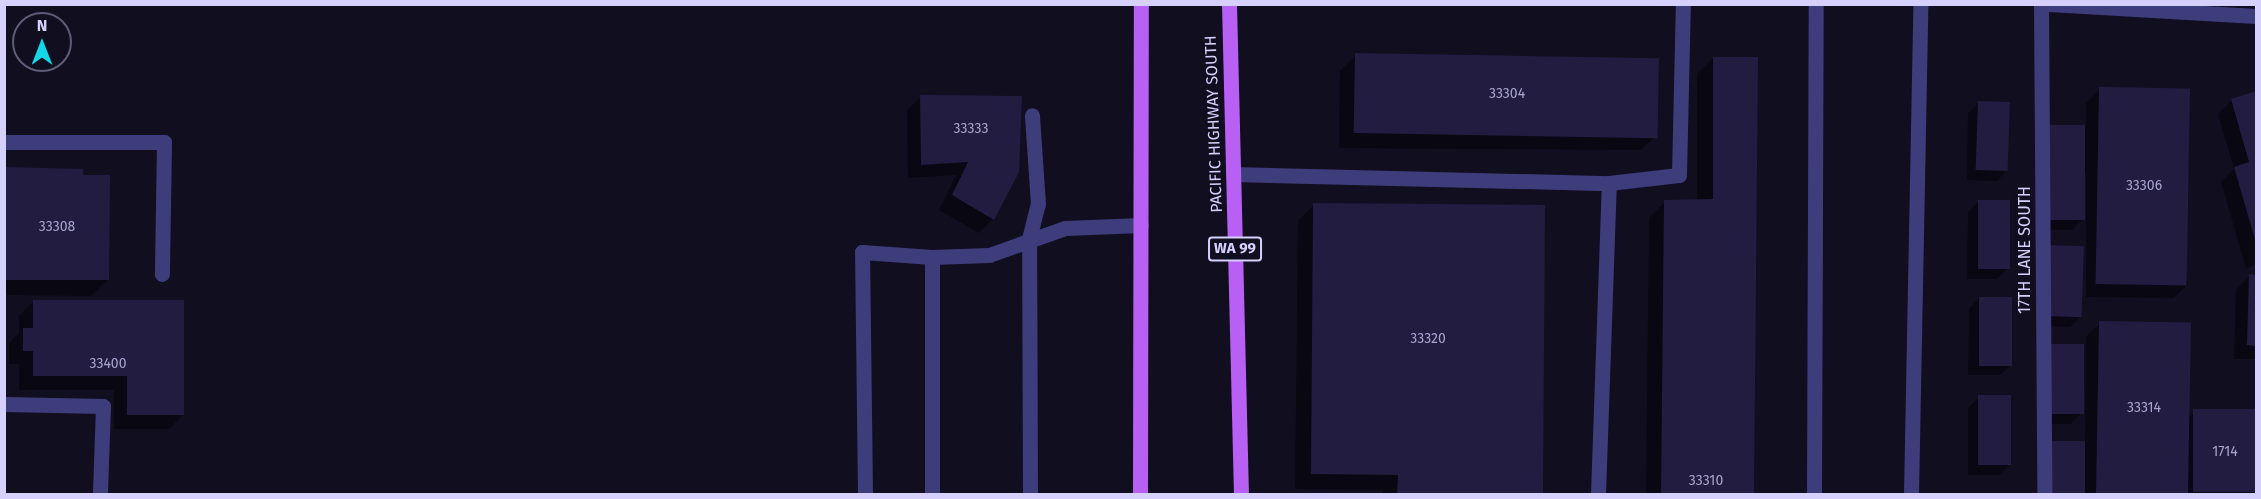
<!DOCTYPE html>
<html>
<head>
<meta charset="utf-8">
<style>
	body { margin:0 }
	#map { position:relative; width:2261px; height:499px; overflow:hidden; background:#110e20; font-family:"Fira Sans",sans-serif }
	div>[style] { position:absolute }
	.shadow>* { inset:0; background:#0007 }
	.building>* { inset:0; background:#221c40; transform-origin:0 0 }
	.service>* { height:15px; margin:-7.5px; padding:0 7.5px; transform-origin:7.5px; border-radius:7.5px; background:#3e3d7c }
	.minor>* { height:15px; margin:-7.5px; padding:0 7.5px; transform-origin:7.5px; border-radius:7.5px; background:#3e3d7c }
	.primary>* { height:15px; margin:-7.5px; padding:0 7.5px; transform-origin:7.5px; border-radius:7.5px; background:#b960f4 }
	span { translate:-50% -50%; white-space:nowrap; text-align:center; line-height:1.15; -webkit-text-stroke:4.5px #110e20; paint-order:stroke }
	.number-label { font-size:14px; color:#a8a4cd }
	.number-label span { -webkit-text-stroke-width:0 }
	.shield-label span { padding:2px 4px; background:#110e20; border:2px solid; border-radius:4px; -webkit-text-stroke-width:0 }
	.shield-label { font-size:15px; color:#d5d1fc; font-weight:700 }
	.street-label { font-size:16px; color:#d5d1fc }
	.frame { position:absolute; inset:0; border:6px solid #d5d1fc; pointer-events:none }
	.north { position:absolute; left:12px; top:12px; width:60px; height:60px; box-sizing:border-box; background:#110e20; border:2px solid #5f5c78; border-radius:50%; rotate:0deg; font-size:16px; font-weight:700; line-height:24px; text-align:center; color:#d5d1fc }
	.north::after { content:''; display:block; margin:auto; width:21px; height:27px; background:#10d8e8; clip-path:polygon(50% 0,100% 100%,50% 72%,0 100%) }
</style>
</head>
<body>
<div id="map">
	<div class="shadow">
		<div style="clip-path:polygon(1356px 55px,1657px 135px,1641px 150px,1339px 148px,1340px 71px)"></div>
		<div style="clip-path:polygon(1713px 58px,1756px 59px,1752px 494px,1646px 494px,1649px 218px,1665px 202px,1697px 201px,1697px 74px)"></div>
		<div style="clip-path:polygon(2100px 89px,2188px 284px,2174px 298px,2086px 297px,2086px 174px,2083px 174px,2083px 219px,2072px 230px,2038px 230px,2049px 126px,2086px 126px,2086px 103px)"></div>
		<div style="clip-path:polygon(2256px 93px,2256px 265px,2246px 268px,2221px 182px,2234px 169px,2218px 114px,2232px 100px)"></div>
		<div style="clip-path:polygon(921px 96px,1020px 97px,993px 219px,979px 233px,939px 210px,956px 175px,908px 178px,907px 110px)"></div>
		<div style="clip-path:polygon(1978px 103px,2007px 170px,1997px 181px,1967px 180px,1968px 113px)"></div>
		<div style="clip-path:polygon(4px 169px,107px 280px,91px 296px,4px 295px)"></div>
		<div style="clip-path:polygon(1978px 202px,2007px 269px,1997px 279px,1967px 279px,1968px 212px)"></div>
		<div style="clip-path:polygon(1314px 205px,1544px 207px,1541px 494px,1382px 494px,1383px 490px,1295px 489px,1298px 221px)"></div>
		<div style="clip-path:polygon(2049px 246px,2081px 317px,2070px 327px,2037px 326px)"></div>
		<div style="clip-path:polygon(2250px 276px,2256px 276px,2256px 359px,2234px 359px,2236px 290px)"></div>
		<div style="clip-path:polygon(1979px 298px,2011px 365px,2000px 375px,1968px 375px,1969px 309px)"></div>
		<div style="clip-path:polygon(33px 302px,183px 415px,169px 429px,114px 429px,114px 390px,19px 390px,19px 364px,9px 364px,9px 343px,19px 333px,19px 316px)"></div>
		<div style="clip-path:polygon(2100px 323px,2188px 418px,2194px 413px,2256px 411px,2256px 494px,2039px 494px,2085px 442px,2086px 337px)"></div>
		<div style="clip-path:polygon(2040px 356px,2082px 413px,2071px 424px,2040px 424px)"></div>
		<div style="clip-path:polygon(1979px 397px,2010px 465px,1999px 475px,1968px 475px,1968px 408px)"></div>
	</div>
	<div class="building">
		<div style="left:1355px;top:53px;width:304px;height:80px;rotate:1deg"></div>
		<div style="clip-path:polygon(1713px 57px,1758px 57px,1754px 494px,1661px 494px,1664px 200px,1713px 199px)"></div>
		<div style="left:2099px;top:87px;width:91px;height:197px;rotate:1deg"></div>
		<div style="clip-path:polygon(2256px 91px,2256px 243px,2234px 167px,2249px 162px,2231px 99px)"></div>
		<div style="clip-path:polygon(920px 95px,1022px 96px,1019px 172px,994px 220px,952px 195px,968px 162px,921px 165px)"></div>
		<div style="left:1978px;top:101px;width:32px;height:69px;rotate:2deg"></div>
		<div style="left:2049px;top:125px;width:36px;height:95px"></div>
		<div style="clip-path:polygon(4px 167px,83px 169px,83px 175px,110px 175px,109px 280px,4px 280px)"></div>
		<div style="left:1978px;top:200px;width:32px;height:69px"></div>
		<div style="clip-path:polygon(1313px 203px,1545px 205px,1543px 494px,1397px 494px,1398px 475px,1311px 474px)"></div>
		<div style="left:2049px;top:245px;width:35px;height:71px;rotate:2deg"></div>
		<div style="clip-path:polygon(2249px 274px,2256px 275px,2256px 346px,2247px 345px)"></div>
		<div style="left:1979px;top:297px;width:33px;height:69px"></div>
		<div style="clip-path:polygon(33px 300px,184px 300px,184px 415px,127px 415px,127px 376px,33px 376px,33px 351px,23px 351px,23px 328px,33px 328px)"></div>
		<div style="left:2099px;top:321px;width:92px;height:173px;rotate:1deg"></div>
		<div style="left:2050px;top:344px;width:34px;height:70px"></div>
		<div style="left:2011px;top:395px;width:70px;height:33px;rotate:90deg"></div>
		<div style="left:2256px;top:409px;width:83px;height:63px;rotate:90deg"></div>
		<div style="left:2049px;top:441px;width:36px;height:53px"></div>
	</div>
	<div class="service">
		<div style="left:4px;top:142px;width:160px"></div>
		<div style="left:164px;top:142px;width:132px;rotate:90.9deg"></div>
		<div style="left:1233px;top:174px;width:376px;rotate:1.4deg"></div>
		<div style="left:1609px;top:183px;width:70px;rotate:-6.5deg"></div>
		<div style="left:1679px;top:175px;width:171px;rotate:-88.7deg"></div>
		<div style="left:4px;top:404px;width:99px;rotate:1.2deg"></div>
		<div style="left:103px;top:406px;width:88px;rotate:92deg"></div>
		<div style="left:865px;top:494px;width:242px;rotate:-90.7deg"></div>
		<div style="left:862px;top:252px;width:70px;rotate:4.1deg"></div>
		<div style="left:932px;top:494px;width:237px;rotate:-90deg"></div>
		<div style="left:932px;top:257px;width:57px;rotate:-2deg"></div>
		<div style="left:989px;top:255px;width:81px;rotate:-19.6deg"></div>
		<div style="left:1065px;top:228px;width:76px;rotate:-2.3deg"></div>
		<div style="left:1030px;top:494px;width:255px;rotate:-90.2deg"></div>
		<div style="left:1029px;top:239px;width:36px;rotate:-76deg"></div>
		<div style="left:1038px;top:204px;width:89px;rotate:-93.9deg"></div>
		<div style="left:1598px;top:494px;width:311px;rotate:-88deg"></div>
		<div style="left:1814px;top:494px;width:490px;rotate:-89.8deg"></div>
		<div style="left:1911px;top:494px;width:490px;rotate:-88.9deg"></div>
	</div>
	<div class="minor">
		<div style="left:2041px;top:4px;width:490px;rotate:89.6deg"></div>
		<div style="left:2049px;top:4px;width:207px;rotate:3.3deg"></div>
	</div>
	<div class="primary">
		<div style="left:1229px;top:4px;width:490px;rotate:88.6deg"></div>
		<div style="left:1140px;top:494px;width:490px;rotate:-89.9deg"></div>
	</div>
	<div class="number-label">
		<span style="left:1507px;top:94px">33304</span>
		<span style="left:971px;top:129px">33333</span>
		<span style="left:2144px;top:186px">33306</span>
		<span style="left:57px;top:227px">33308</span>
		<span style="left:1428px;top:339px">33320</span>
		<span style="left:108px;top:364px">33400</span>
		<span style="left:2144px;top:408px">33314</span>
		<span style="left:2225px;top:452px">1714</span>
		<span style="left:1706px;top:481px">33310</span>
	</div>
	<div class="shield-label">
		<span style="left:1235px;top:249px">WA 99</span>
	</div>
	<div class="street-label">
		<span style="left:1214px;top:124px;rotate:-92deg">PACIFIC HIGHWAY SOUTH</span>
		<span style="left:2025px;top:250px;rotate:-90deg">17TH LANE SOUTH</span>
	</div>
	<div class="frame"></div>
	<div class="north">N</div>
</div>
</body>
</html>
